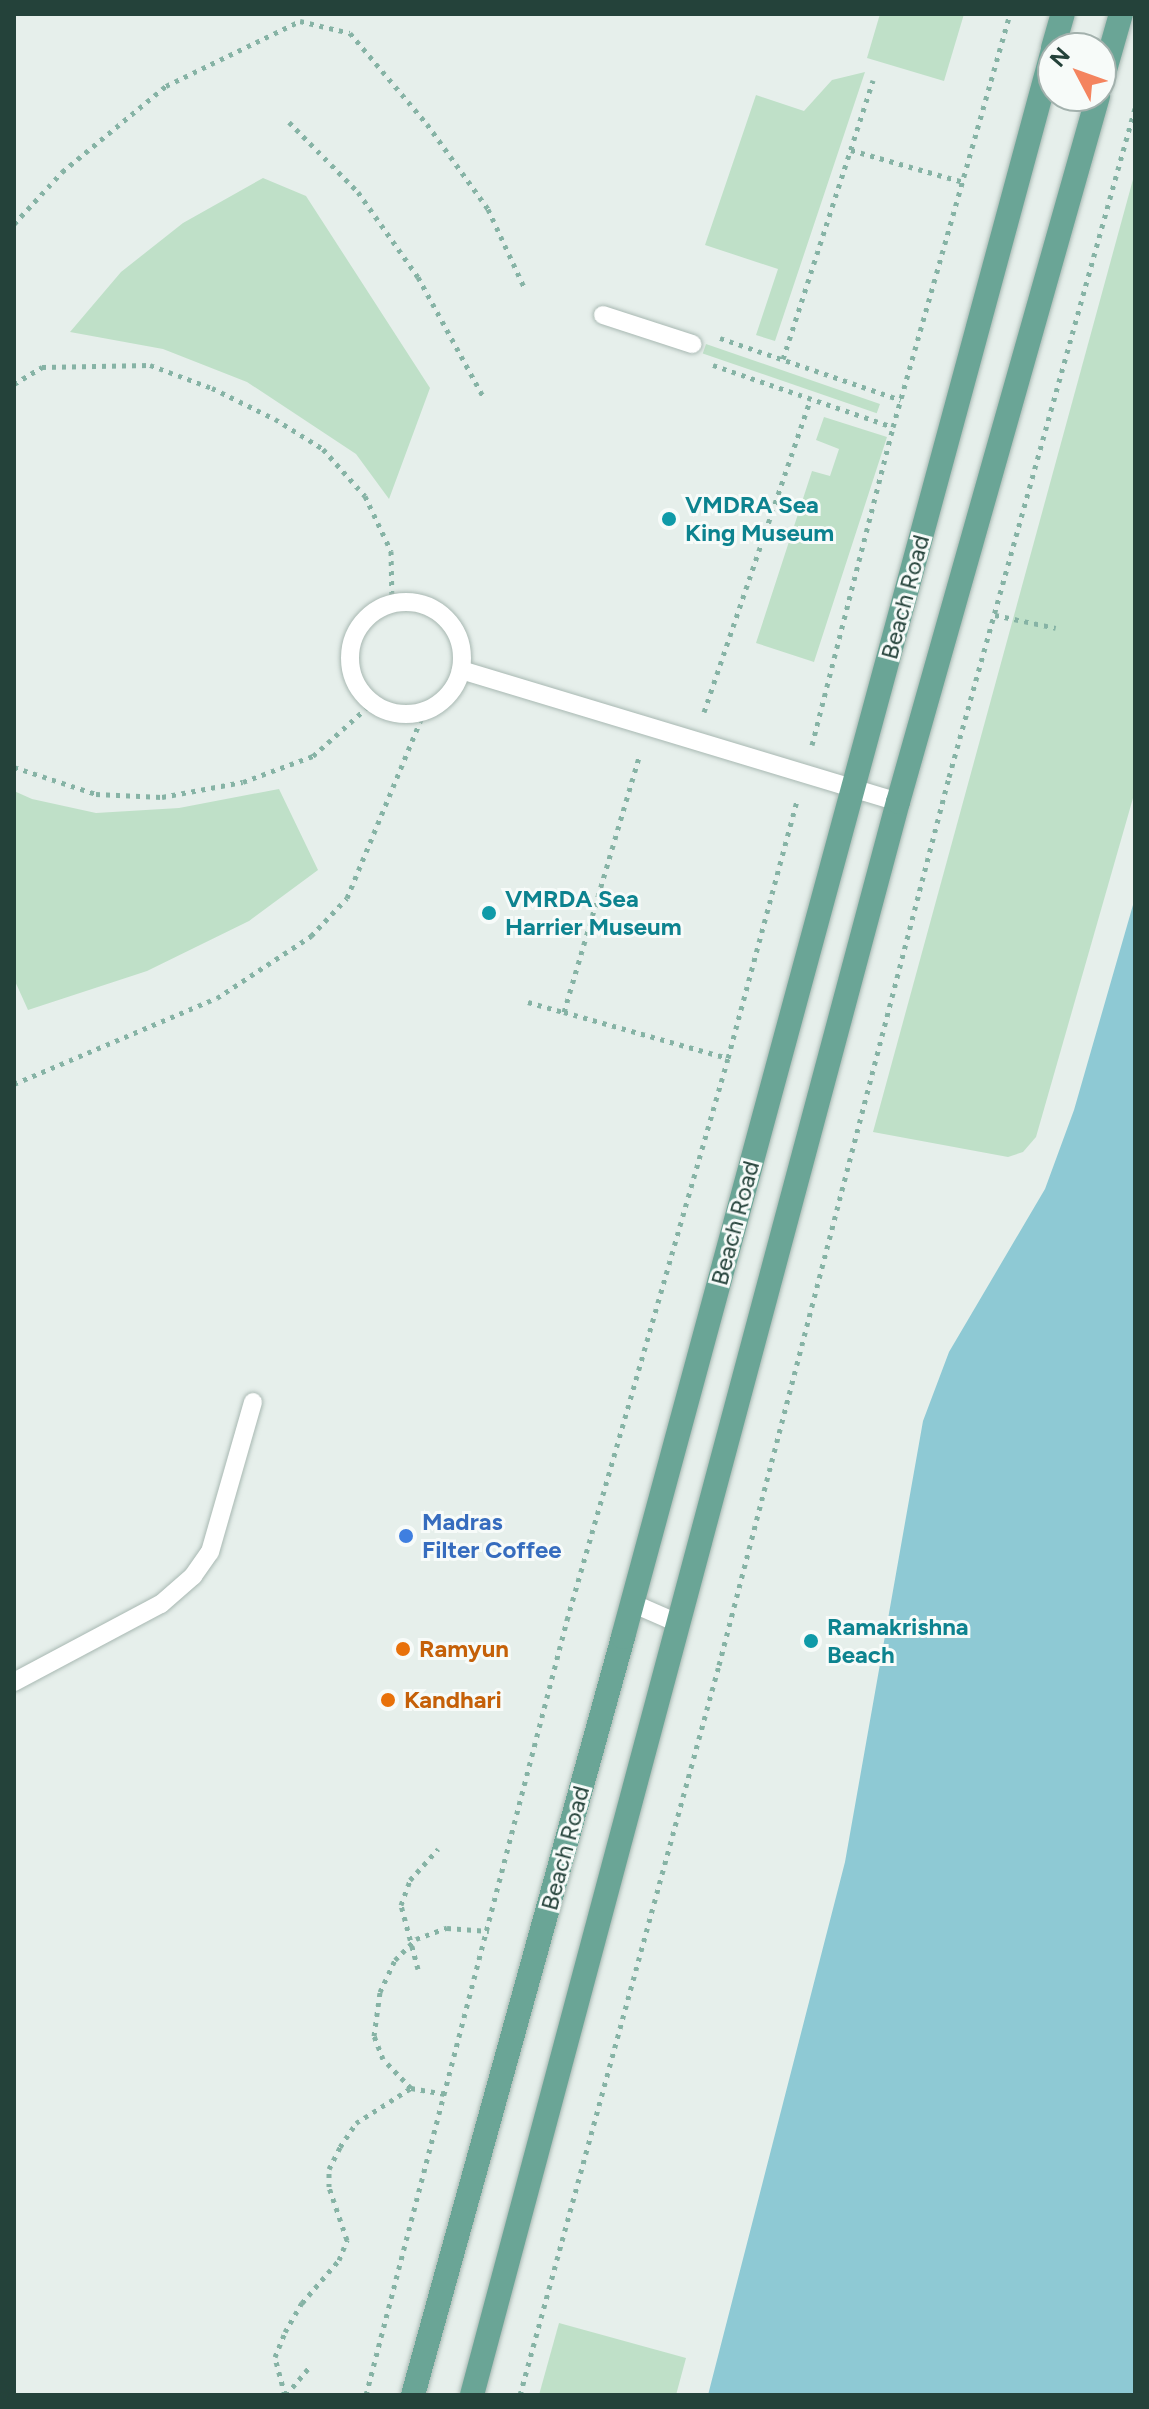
<!DOCTYPE html>
<html>
<head>
<meta charset="utf-8">
<style>
	body { margin:0 }
	#map { position:relative; width:1149px; height:2409px; overflow:hidden; background:#e6efeb; font-family:Figtree,sans-serif }
	div>[style] { position:absolute }
	.green>* { inset:0; background:#bfe0c8; transform-origin:0 0 }
	.water>* { inset:0; background:#8ec9d4 }
	.path>* { height:5px; margin-top:-2.5px; transform-origin:0; background:repeating-linear-gradient(90deg,#86b3a5 0 4px,transparent 0 10px) }
	.roads { filter:drop-shadow(0 0 2px #a8b8b2) drop-shadow(0 0 2px #a8b8b2) }
	.service>* { height:18px; margin:-9px; padding:0 9px; transform-origin:9px; border-radius:9px; background:#fff }
	.service>.ring { margin:-9px; padding:0; box-sizing:content-box; background:none; border:18px solid #fff; border-radius:50% }
	.primary>* { height:24px; margin:-12px; padding:0 12px; transform-origin:12px; border-radius:12px; background:#6aa596 }
	.dots>* { width:22px; height:22px; translate:-50% -50%; box-sizing:border-box; border:4px solid #f7fbf9; border-radius:50% }
	span { translate:-50% -50%; white-space:nowrap; text-align:center; line-height:1.15; -webkit-text-stroke:6px #f7fbf9; paint-order:stroke }
	.culture-label { font-size:24px; color:#0d838f; font-weight:700 }
	.left { translate:0 -50%; text-align:left }
	.street-label { font-size:24px; color:#24423a }
	.shop-label { font-size:24px; color:#366cbe; font-weight:700 }
	.food-label { font-size:24px; color:#c56008; font-weight:700 }
	.frame { position:absolute; inset:0; border:16px solid #24423a; pointer-events:none }
	.north { position:absolute; left:1037px; top:32px; width:80px; height:80px; box-sizing:border-box; background:#f7fbf9; border:2px solid #a3b1ad; border-radius:50%; rotate:311deg; font-size:22px; font-weight:700; line-height:32px; text-align:center; color:#24423a }
	.north::after { content:''; display:block; margin:auto; width:28px; height:36px; background:#f4845f; clip-path:polygon(50% 0,100% 100%,50% 72%,0 100%) }
</style>
</head>
<body>
<div id="map">
	<div class="green">
		<div style="clip-path:polygon(880px 14px,964px 14px,944px 81px,867px 58px)"></div>
		<div style="clip-path:polygon(865px 72px,775px 341px,756px 335px,778px 269px,705px 245px,756px 95px,804px 111px,832px 80px)"></div>
		<div style="clip-path:polygon(1135px 172px,1135px 791px,1036px 1137px,1023px 1152px,1008px 1157px,873px 1132px)"></div>
		<div style="clip-path:polygon(263px 178px,306px 196px,430px 388px,389px 499px,356px 454px,247px 382px,163px 349px,70px 332px,121px 272px,183px 223px)"></div>
		<div style="left:706px;top:344px;width:184px;height:10px;rotate:19deg"></div>
		<div style="clip-path:polygon(824px 417px,887px 437px,814px 662px,756px 643px,812px 471px,830px 476px,839px 449px,816px 440px)"></div>
		<div style="clip-path:polygon(279px 789px,318px 870px,249px 921px,147px 971px,28px 1010px,14px 979px,14px 791px,32px 799px,96px 813px,179px 808px)"></div>
		<div style="clip-path:polygon(559px 2323px,686px 2358px,676px 2395px,539px 2395px)"></div>
	</div>
	<div class="water">
		<div style="clip-path:polygon(1135px 898px,1135px 2395px,708px 2395px,845px 1862px,923px 1421px,949px 1352px,1045px 1189px,1074px 1110px)"></div>
	</div>
	<div class="path">
		<div style="left:289px;top:122px;width:98px;rotate:45.4deg"></div>
		<div style="left:358px;top:192px;width:104px;rotate:54.8deg"></div>
		<div style="left:418px;top:277px;width:138px;rotate:61.4deg"></div>
		<div style="left:851px;top:150px;width:116px;rotate:15.9deg"></div>
		<div style="left:14px;top:224px;width:71px;rotate:-47.3deg"></div>
		<div style="left:62px;top:172px;width:135px;rotate:-39.6deg"></div>
		<div style="left:166px;top:86px;width:149px;rotate:-25.9deg"></div>
		<div style="left:300px;top:21px;width:51px;rotate:13.5deg"></div>
		<div style="left:350px;top:33px;width:119px;rotate:49.8deg"></div>
		<div style="left:427px;top:124px;width:105px;rotate:54.3deg"></div>
		<div style="left:488px;top:209px;width:86px;rotate:65.2deg"></div>
		<div style="left:720px;top:338px;width:191px;rotate:18.9deg"></div>
		<div style="left:783px;top:359px;width:293px;rotate:-72.1deg"></div>
		<div style="left:713px;top:365px;width:190px;rotate:19deg"></div>
		<div style="left:14px;top:384px;width:33px;rotate:-31deg"></div>
		<div style="left:42px;top:367px;width:108px;rotate:-1.1deg"></div>
		<div style="left:150px;top:365px;width:66px;rotate:20.4deg"></div>
		<div style="left:212px;top:388px;width:70px;rotate:26.2deg"></div>
		<div style="left:275px;top:419px;width:57px;rotate:32deg"></div>
		<div style="left:323px;top:449px;width:63px;rotate:48.2deg"></div>
		<div style="left:365px;top:496px;width:61px;rotate:64.7deg"></div>
		<div style="left:391px;top:551px;width:52px;rotate:88.9deg"></div>
		<div style="left:995px;top:615px;width:62px;rotate:12deg"></div>
		<div style="left:704px;top:712px;width:330px;rotate:-71.2deg"></div>
		<div style="left:812px;top:745px;width:328px;rotate:-75.7deg"></div>
		<div style="left:893px;top:427px;width:429px;rotate:-74.2deg"></div>
		<div style="left:14px;top:767px;width:86px;rotate:18.2deg"></div>
		<div style="left:96px;top:794px;width:66px;rotate:2.6deg"></div>
		<div style="left:162px;top:797px;width:82px;rotate:-10.5deg"></div>
		<div style="left:243px;top:782px;width:75px;rotate:-20.4deg"></div>
		<div style="left:313px;top:756px;width:78px;rotate:-41.9deg"></div>
		<div style="left:528px;top:1002px;width:37px;rotate:16deg"></div>
		<div style="left:564px;top:1012px;width:269px;rotate:-73.6deg"></div>
		<div style="left:564px;top:1012px;width:170px;rotate:15.7deg"></div>
		<div style="left:14px;top:1084px;width:220px;rotate:-23deg"></div>
		<div style="left:217px;top:998px;width:113px;rotate:-33.4deg"></div>
		<div style="left:311px;top:936px;width:52px;rotate:-46.5deg"></div>
		<div style="left:347px;top:898px;width:201px;rotate:-67.5deg"></div>
		<div style="left:418px;top:1969px;width:66px;rotate:-104.9deg"></div>
		<div style="left:401px;top:1905px;width:27px;rotate:-70deg"></div>
		<div style="left:410px;top:1880px;width:42px;rotate:-47.9deg"></div>
		<div style="left:411px;top:2088px;width:40px;rotate:-134deg"></div>
		<div style="left:383px;top:2059px;width:25px;rotate:-111deg"></div>
		<div style="left:374px;top:2036px;width:44px;rotate:-82.2deg"></div>
		<div style="left:380px;top:1992px;width:35px;rotate:-65deg"></div>
		<div style="left:395px;top:1960px;width:30px;rotate:-45deg"></div>
		<div style="left:416px;top:1939px;width:33px;rotate:-20deg"></div>
		<div style="left:447px;top:1928px;width:42px;rotate:4.1deg"></div>
		<div style="left:285px;top:2395px;width:39px;rotate:-105deg"></div>
		<div style="left:275px;top:2357px;width:27px;rotate:-68deg"></div>
		<div style="left:285px;top:2332px;width:34px;rotate:-60deg"></div>
		<div style="left:302px;top:2303px;width:57px;rotate:-49.3deg"></div>
		<div style="left:339px;top:2260px;width:22px;rotate:-68deg"></div>
		<div style="left:347px;top:2240px;width:56px;rotate:-108.8deg"></div>
		<div style="left:329px;top:2187px;width:18px;rotate:-90deg"></div>
		<div style="left:329px;top:2169px;width:25px;rotate:-63deg"></div>
		<div style="left:340px;top:2147px;width:29px;rotate:-56deg"></div>
		<div style="left:356px;top:2123px;width:65px;rotate:-32.5deg"></div>
		<div style="left:411px;top:2088px;width:36px;rotate:10deg"></div>
		<div style="left:286px;top:2395px;width:39px;rotate:-50deg"></div>
		<div style="left:366px;top:2395px;width:801px;rotate:-75.46deg"></div>
		<div style="left:567px;top:1620px;width:585px;rotate:-74.01deg"></div>
		<div style="left:728px;top:1058px;width:266px;rotate:-75deg"></div>
		<div style="left:520px;top:2395px;width:757px;rotate:-74.75deg"></div>
		<div style="left:719px;top:1665px;width:917px;rotate:-75.48deg"></div>
		<div style="left:949px;top:777px;width:694px;rotate:-74.46deg"></div>
	</div>
	<div class="roads">
		<div class="service">
			<div style="left:603px;top:315px;width:94px;rotate:18deg"></div>
			<div class="ring" style="left:350px;top:602px;width:94px;height:94px"></div>
			<div style="left:461px;top:670px;width:457px;rotate:16.8deg"></div>
			<div style="left:632px;top:1603px;width:52px;rotate:23.6deg"></div>
			<div style="left:14px;top:1682px;width:166px;rotate:-28deg"></div>
			<div style="left:161px;top:1604px;width:43px;rotate:-41.2deg"></div>
			<div style="left:193px;top:1576px;width:29px;rotate:-55deg"></div>
			<div style="left:210px;top:1552px;width:156px;rotate:-74deg"></div>
		</div>
		<div class="primary">
			<div style="left:1053px;top:48px;width:35px;rotate:-74deg"></div>
			<div style="left:1101px;top:84px;width:73px;rotate:-74.1deg"></div>
			<div style="left:413px;top:2395px;width:787px;rotate:-74.51deg"></div>
			<div style="left:623px;top:1637px;width:1644px;rotate:-74.84deg"></div>
			<div style="left:472px;top:2395px;width:1649px;rotate:-75.03deg"></div>
			<div style="left:898px;top:802px;width:734px;rotate:-74.18deg"></div>
		</div>
	</div>
	<div class="dots">
		<div style="left:669px;top:519px;background:#0f9aa8"></div>
		<div style="left:489px;top:913px;background:#0f9aa8"></div>
		<div style="left:406px;top:1536px;background:#3f7fe0"></div>
		<div style="left:811px;top:1641px;background:#0f9aa8"></div>
		<div style="left:403px;top:1649px;background:#e8710a"></div>
		<div style="left:388px;top:1700px;background:#e8710a"></div>
	</div>
	<div class="culture-label">
		<span class="left" style="left:685px;top:519px">VMDRA Sea<br>King Museum</span>
		<span class="left" style="left:505px;top:913px">VMRDA Sea<br>Harrier Museum</span>
		<span class="left" style="left:827px;top:1641px">Ramakrishna<br>Beach</span>
	</div>
	<div class="street-label">
		<span style="left:905px;top:597px;rotate:-75deg">Beach Road</span>
		<span style="left:735px;top:1223px;rotate:-75deg">Beach Road</span>
		<span style="left:565px;top:1848px;rotate:-75deg">Beach Road</span>
	</div>
	<div class="shop-label">
		<span class="left" style="left:422px;top:1536px">Madras<br>Filter Coffee</span>
	</div>
	<div class="food-label">
		<span class="left" style="left:419px;top:1649px">Ramyun</span>
		<span class="left" style="left:404px;top:1700px">Kandhari</span>
	</div>
	<div class="frame"></div>
	<div class="north">N</div>
</div>
</body>
</html>
